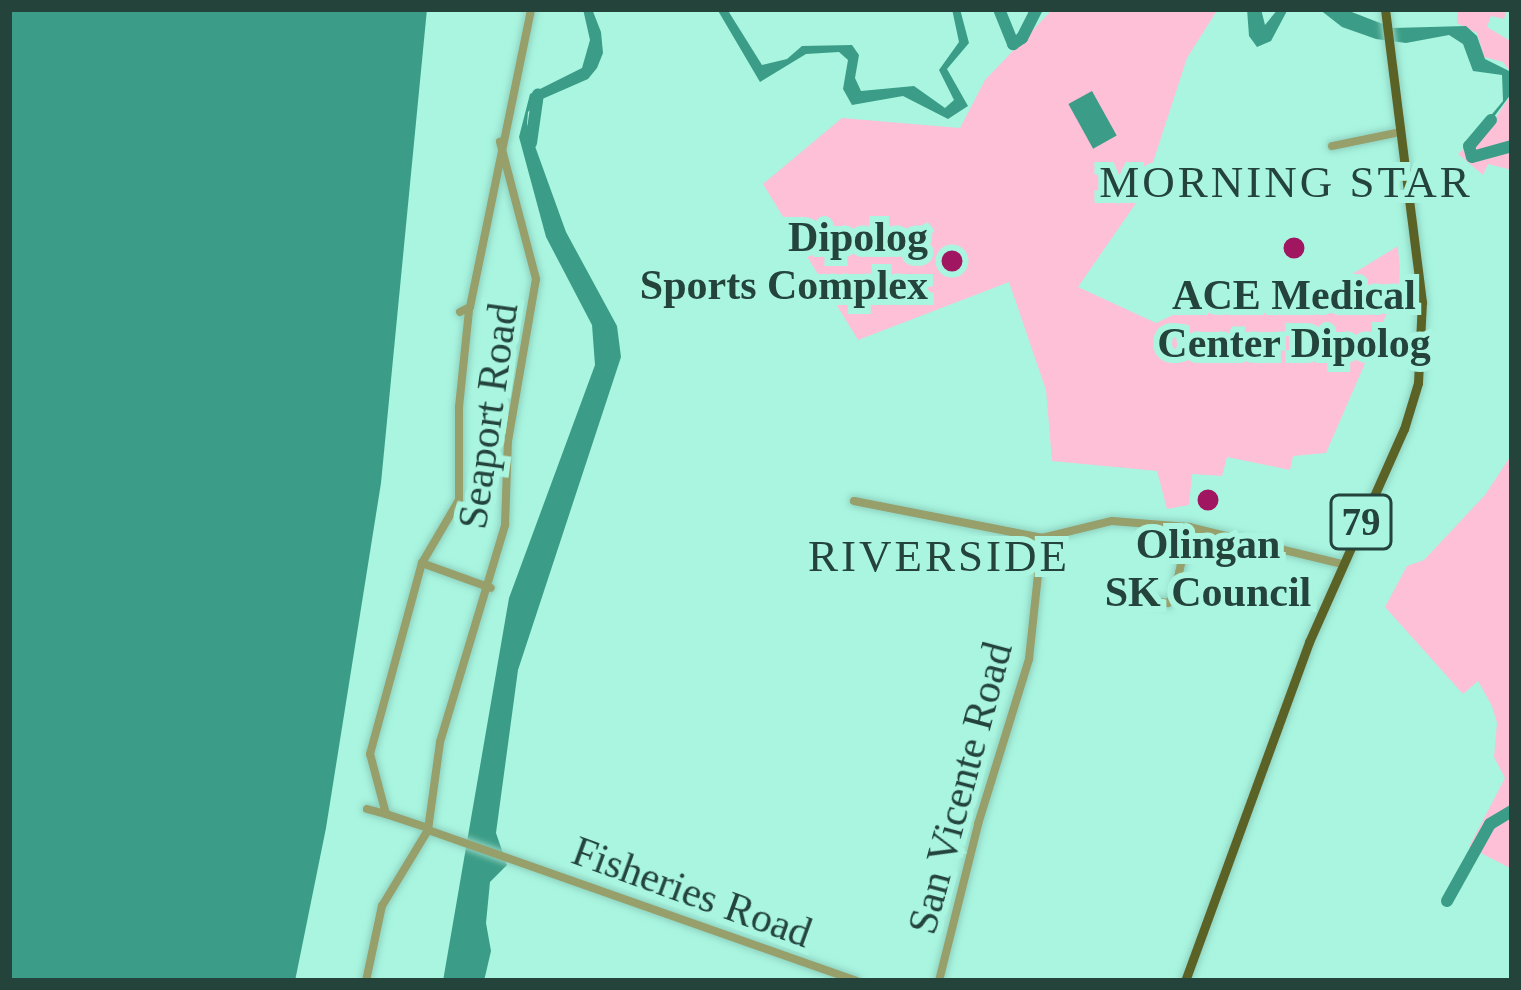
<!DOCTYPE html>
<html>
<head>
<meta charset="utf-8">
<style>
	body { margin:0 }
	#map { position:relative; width:1521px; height:990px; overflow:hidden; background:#a9f5e0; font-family:Georgia,serif }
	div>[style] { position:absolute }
	.green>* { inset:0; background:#fdc0d6 }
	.water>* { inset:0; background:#3b9d87; transform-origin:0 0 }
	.river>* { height:12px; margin:-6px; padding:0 6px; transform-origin:6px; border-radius:6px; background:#3b9d87 }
	.roads { filter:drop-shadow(0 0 3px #8ed1bf) drop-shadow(0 0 3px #8ed1bf) }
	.minor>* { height:8px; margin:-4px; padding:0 4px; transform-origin:4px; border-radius:4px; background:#979f6a }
	.major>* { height:9px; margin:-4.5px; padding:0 4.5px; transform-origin:4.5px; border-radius:4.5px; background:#5b6226 }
	.dots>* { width:33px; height:33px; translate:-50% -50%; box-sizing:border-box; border:6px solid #a9f5e0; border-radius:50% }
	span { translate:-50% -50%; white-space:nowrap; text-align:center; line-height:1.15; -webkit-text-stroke:12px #a9f5e0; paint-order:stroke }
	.shield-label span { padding:3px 9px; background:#a9f5e0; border:3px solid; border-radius:9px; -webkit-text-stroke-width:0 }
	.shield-label { font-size:39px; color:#23433b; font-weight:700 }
	.poi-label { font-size:42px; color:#23433b; font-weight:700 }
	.right { translate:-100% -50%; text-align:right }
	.street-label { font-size:42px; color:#23433b }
	.neighbourhood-label { font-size:45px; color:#23433b; letter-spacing:3px }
	.frame { position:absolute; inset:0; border:12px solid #23433b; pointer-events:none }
</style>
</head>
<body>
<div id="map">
	<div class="green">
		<div style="clip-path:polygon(1218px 9px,1187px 58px,1143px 193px,1078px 287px,1156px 323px,1201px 302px,1258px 314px,1328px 301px,1341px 281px,1398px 246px,1403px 315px,1386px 315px,1326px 453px,1293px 456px,1290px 470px,1227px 457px,1222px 476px,1192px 474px,1189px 505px,1167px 509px,1157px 471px,1052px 461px,1046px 390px,1009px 282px,858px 340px,763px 184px,842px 118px,960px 128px,985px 80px,1052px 10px)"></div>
		<div style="clip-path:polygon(1458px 9px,1507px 9px,1504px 19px,1491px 16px,1487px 27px,1512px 42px,1512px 74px,1503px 62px,1484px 57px,1477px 33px,1457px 23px)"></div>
		<div style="clip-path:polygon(1512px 93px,1512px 170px,1488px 164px,1483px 175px,1458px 154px,1493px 122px)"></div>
		<div style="clip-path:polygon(1512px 454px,1512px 869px,1469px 847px,1505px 778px,1494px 757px,1497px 723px,1492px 706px,1478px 681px,1463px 694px,1385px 607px,1407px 566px,1424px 560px,1485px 495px)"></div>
	</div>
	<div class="water">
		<div style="clip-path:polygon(9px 9px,427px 9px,381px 483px,326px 828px,295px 981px,9px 981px)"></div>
		<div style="clip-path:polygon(583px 9px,592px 9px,601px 32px,603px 53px,597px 68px,588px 79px,540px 100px,528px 112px,527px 124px,566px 232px,617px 326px,621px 357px,518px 670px,496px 833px,507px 865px,490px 882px,486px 923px,491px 951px,484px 981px,443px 981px,509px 598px,595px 365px,592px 325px,546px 237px,519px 137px,530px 94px,582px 68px,590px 40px)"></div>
		<div style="clip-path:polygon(717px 9px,727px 9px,762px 65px,787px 59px,802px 46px,852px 45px,859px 55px,855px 78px,861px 91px,914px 86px,945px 108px,954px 100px,939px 70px,959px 42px,952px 9px,960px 9px,969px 43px,947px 69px,968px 106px,948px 119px,903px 96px,852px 105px,843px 89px,848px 60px,839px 52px,806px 54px,760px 82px)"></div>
		<div style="clip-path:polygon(1247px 9px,1261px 9px,1265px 25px,1278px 9px,1288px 9px,1271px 41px,1257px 47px,1249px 36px)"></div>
		<div style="clip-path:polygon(1319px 9px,1344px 9px,1393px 28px,1466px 26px,1477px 36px,1485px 59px,1509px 71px,1511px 94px,1490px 122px,1473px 137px,1503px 101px,1502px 75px,1473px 71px,1463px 44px,1449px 35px,1406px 43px,1376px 39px,1342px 27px)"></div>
		<div style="left:1092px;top:91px;width:51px;height:27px;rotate:61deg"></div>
	</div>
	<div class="river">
		<div style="left:999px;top:9px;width:38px;rotate:68deg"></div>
		<div style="left:1013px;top:44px;width:11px;rotate:-34deg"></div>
		<div style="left:1022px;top:38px;width:33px;rotate:-63deg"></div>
		<div style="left:1491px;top:120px;width:34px;rotate:130deg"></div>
		<div style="left:1469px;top:146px;width:11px;rotate:75deg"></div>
		<div style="left:1472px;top:157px;width:41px;rotate:-15.4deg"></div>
		<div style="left:531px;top:143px;width:49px;rotate:-81.9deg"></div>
		<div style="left:1447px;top:901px;width:88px;rotate:-60.8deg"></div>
		<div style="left:1490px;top:824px;width:26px;rotate:-31deg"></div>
	</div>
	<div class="roads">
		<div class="minor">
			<div style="left:1332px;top:146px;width:69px;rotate:-11.6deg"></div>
			<div style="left:460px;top:312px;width:11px;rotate:-27deg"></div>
			<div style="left:470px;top:307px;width:304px;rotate:-78.4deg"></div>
			<div style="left:854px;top:501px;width:192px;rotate:11.1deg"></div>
			<div style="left:1042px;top:538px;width:72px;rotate:-13.7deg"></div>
			<div style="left:1112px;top:521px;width:77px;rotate:4.5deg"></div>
			<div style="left:1189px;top:527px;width:157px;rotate:13.6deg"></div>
			<div style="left:422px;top:563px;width:73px;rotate:19.9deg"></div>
			<div style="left:1152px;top:601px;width:16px;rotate:7deg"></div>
			<div style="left:1168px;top:603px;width:9px;rotate:-49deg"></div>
			<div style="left:1174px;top:596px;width:71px;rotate:-77.7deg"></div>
			<div style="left:367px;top:809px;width:20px;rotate:15deg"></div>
			<div style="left:428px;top:828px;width:44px;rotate:-161.6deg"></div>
			<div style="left:386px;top:814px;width:62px;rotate:-104.9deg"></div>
			<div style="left:370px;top:754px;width:198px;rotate:-74.8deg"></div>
			<div style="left:422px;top:563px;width:73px;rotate:-59.6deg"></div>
			<div style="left:459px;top:500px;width:93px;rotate:-90deg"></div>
			<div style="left:459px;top:407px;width:97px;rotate:-84.1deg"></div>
			<div style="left:428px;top:830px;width:454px;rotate:19.4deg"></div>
			<div style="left:366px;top:981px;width:77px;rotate:-78deg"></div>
			<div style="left:382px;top:906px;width:89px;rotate:-58.8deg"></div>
			<div style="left:428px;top:830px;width:89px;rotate:-82.2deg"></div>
			<div style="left:440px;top:742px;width:227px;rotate:-73.3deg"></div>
			<div style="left:505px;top:525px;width:84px;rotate:-88deg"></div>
			<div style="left:508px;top:441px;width:164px;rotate:-80.2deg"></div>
			<div style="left:536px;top:279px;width:142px;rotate:-104.7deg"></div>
			<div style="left:939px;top:981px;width:162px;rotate:-76deg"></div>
			<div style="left:978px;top:824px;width:173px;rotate:-72.8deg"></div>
			<div style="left:1029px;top:659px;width:122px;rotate:-83.9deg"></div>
		</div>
		<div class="major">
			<div style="left:1185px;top:981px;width:361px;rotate:-69.9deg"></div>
			<div style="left:1309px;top:642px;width:233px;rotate:-66deg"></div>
			<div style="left:1404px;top:429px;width:48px;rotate:-73.1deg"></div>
			<div style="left:1418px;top:383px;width:81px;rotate:-87.2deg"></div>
			<div style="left:1422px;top:302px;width:295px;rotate:-97.2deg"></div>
		</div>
	</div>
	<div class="dots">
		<div style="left:1294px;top:248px;background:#a11660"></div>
		<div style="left:952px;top:261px;background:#a11660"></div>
		<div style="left:1208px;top:500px;background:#a11660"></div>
	</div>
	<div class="shield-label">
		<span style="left:1361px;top:522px">79</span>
	</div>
	<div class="poi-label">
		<span class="right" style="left:928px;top:261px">Dipolog<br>Sports Complex</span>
		<span style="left:1294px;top:319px">ACE Medical<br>Center Dipolog</span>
		<span style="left:1208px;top:568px">Olingan<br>SK Council</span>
	</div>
	<div class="street-label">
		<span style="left:488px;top:416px;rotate:-82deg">Seaport Road</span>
		<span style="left:960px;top:788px;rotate:-75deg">San Vicente Road</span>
		<span style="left:692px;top:892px;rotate:20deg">Fisheries Road</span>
	</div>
	<div class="neighbourhood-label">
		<span style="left:1286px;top:183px">MORNING STAR</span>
		<span style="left:939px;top:557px">RIVERSIDE</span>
	</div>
	<div class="frame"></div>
</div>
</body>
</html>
